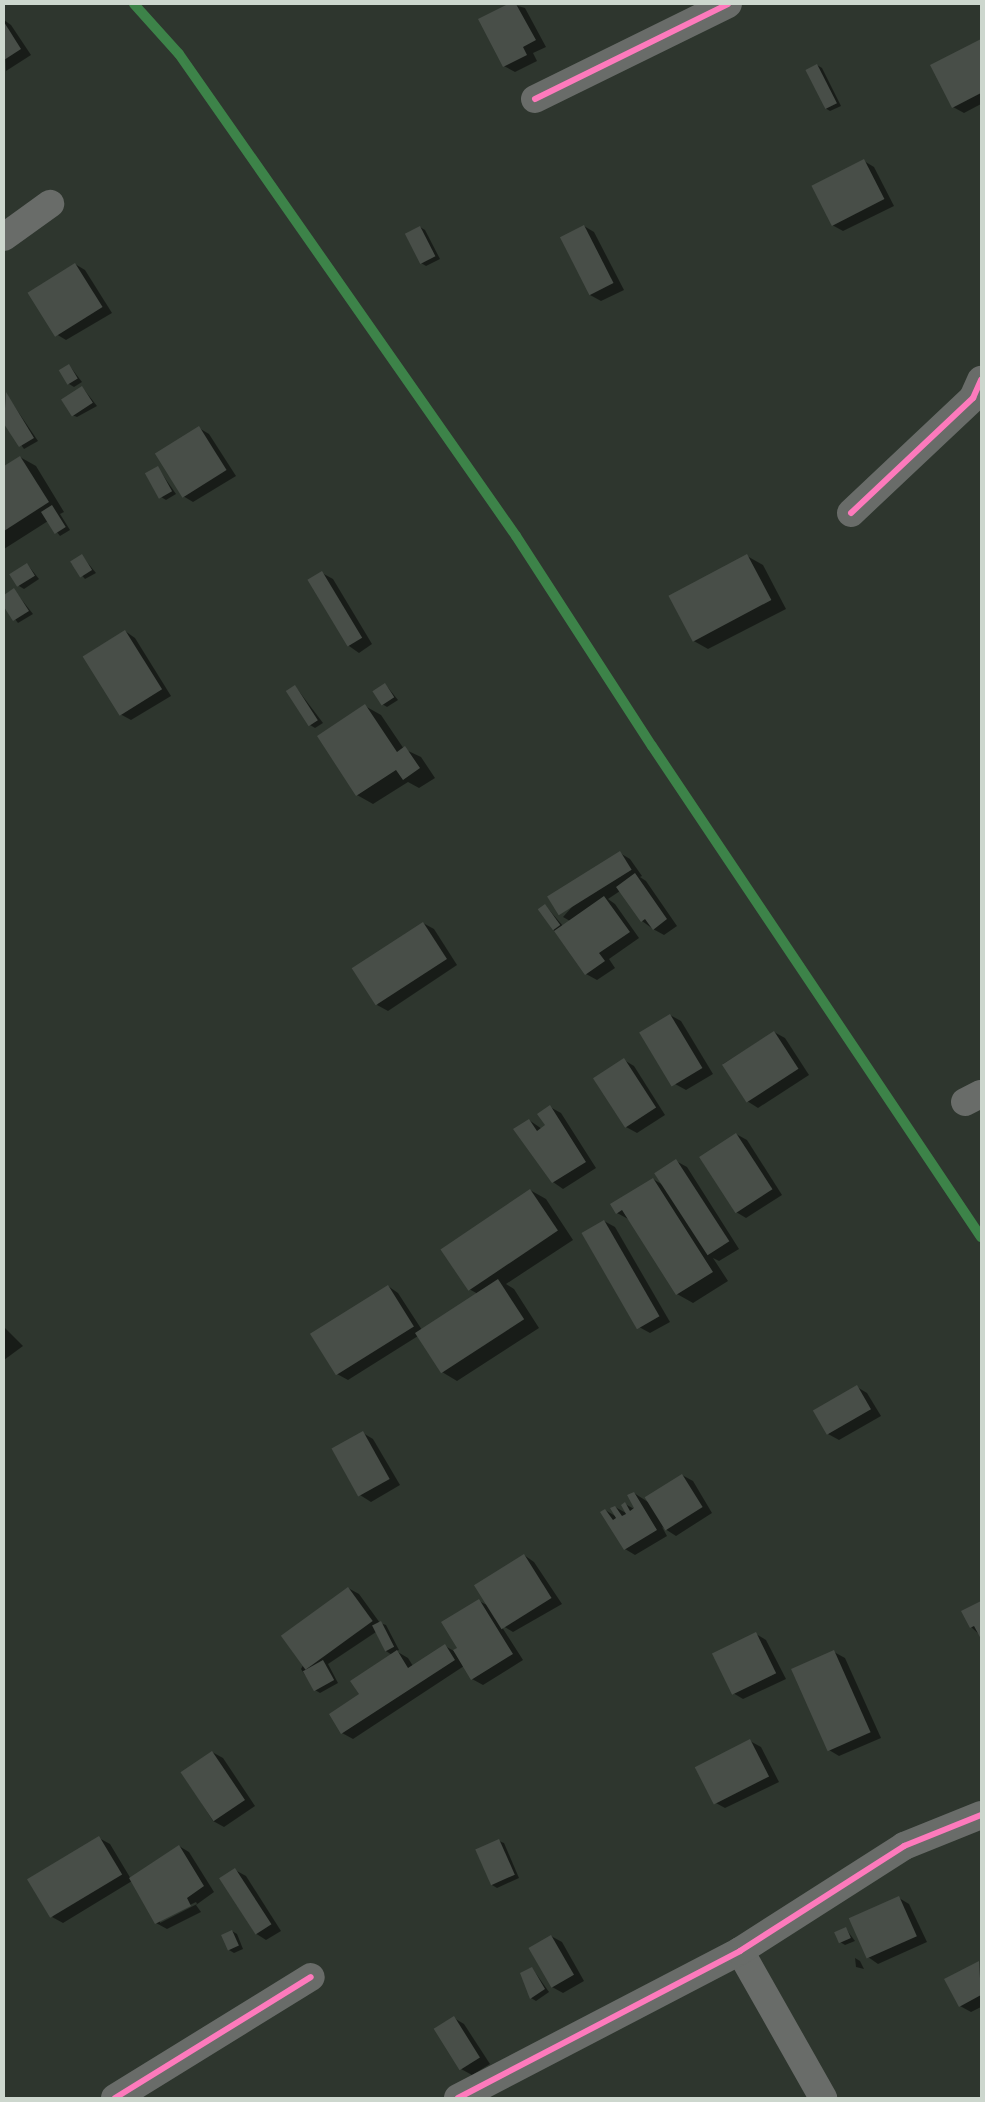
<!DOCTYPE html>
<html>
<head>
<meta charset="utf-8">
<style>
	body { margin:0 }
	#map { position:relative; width:985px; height:2102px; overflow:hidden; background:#2e362e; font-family:"DejaVu Sans",sans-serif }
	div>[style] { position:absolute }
	.shadow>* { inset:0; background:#0007 }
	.stream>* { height:10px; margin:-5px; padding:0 5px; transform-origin:5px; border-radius:5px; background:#3d8349 }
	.building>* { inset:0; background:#484e48; transform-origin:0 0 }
	.street>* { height:28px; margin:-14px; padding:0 14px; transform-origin:14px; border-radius:14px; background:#696c69 }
	.cycleway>* { height:6px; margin:-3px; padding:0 3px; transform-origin:3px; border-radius:3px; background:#fd7abc }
	span { translate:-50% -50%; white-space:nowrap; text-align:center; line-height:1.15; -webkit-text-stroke:4px #181f18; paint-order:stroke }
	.frame { position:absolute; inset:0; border:5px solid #cdd7ce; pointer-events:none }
</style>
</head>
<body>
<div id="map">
	<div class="shadow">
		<div style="clip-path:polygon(511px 4px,525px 8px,546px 47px,533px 53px,537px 61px,515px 72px,504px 66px,480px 20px)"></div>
		<div style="clip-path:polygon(4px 20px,11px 25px,31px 55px,6px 71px)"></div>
		<div style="clip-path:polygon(981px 41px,981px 104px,964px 113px,953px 107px,932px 65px)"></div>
		<div style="clip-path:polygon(817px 65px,822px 68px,841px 106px,830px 111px,825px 108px)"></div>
		<div style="clip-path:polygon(864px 161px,874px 167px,894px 206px,843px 231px,832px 225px,813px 186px)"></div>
		<div style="clip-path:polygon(584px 226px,594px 232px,624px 290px,601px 301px,590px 295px)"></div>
		<div style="clip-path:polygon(420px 227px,425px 230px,440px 259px,426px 266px,421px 263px)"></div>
		<div style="clip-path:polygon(75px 264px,85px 270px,112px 313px,66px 340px,56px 334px)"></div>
		<div style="clip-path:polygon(69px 365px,82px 382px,74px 387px,69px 384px)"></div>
		<div style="clip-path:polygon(82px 387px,97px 406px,77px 417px,72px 415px)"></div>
		<div style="clip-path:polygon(6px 394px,38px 441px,24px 449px,4px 421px)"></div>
		<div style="clip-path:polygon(199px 428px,209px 434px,236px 476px,193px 502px,183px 496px)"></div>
		<div style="clip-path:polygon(20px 457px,36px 466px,64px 512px,60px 514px,70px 530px,60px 536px,48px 521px,4px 549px,4px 467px)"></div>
		<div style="clip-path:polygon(158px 468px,176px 494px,166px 500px,161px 497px)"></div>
		<div style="clip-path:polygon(82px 556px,96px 573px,85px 579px,71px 563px)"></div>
		<div style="clip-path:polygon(747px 556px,763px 565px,786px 609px,708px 649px,692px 640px)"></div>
		<div style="clip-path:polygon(27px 564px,39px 579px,24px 589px,19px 586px)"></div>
		<div style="clip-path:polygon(322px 573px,333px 579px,372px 644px,359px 653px,349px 646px)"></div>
		<div style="clip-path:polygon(14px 590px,33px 614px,18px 623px,4px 605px,4px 596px)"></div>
		<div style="clip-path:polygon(125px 631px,135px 638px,171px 696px,131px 720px,120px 714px,84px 656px)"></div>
		<div style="clip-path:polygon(385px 684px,398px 700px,387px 707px,382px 704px)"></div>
		<div style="clip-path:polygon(295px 686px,323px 723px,315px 728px,310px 725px)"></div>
		<div style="clip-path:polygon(365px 706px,381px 715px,404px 749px,421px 757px,435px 778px,419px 788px,408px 782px,373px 804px,357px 795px)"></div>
		<div style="clip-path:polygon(620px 853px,630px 859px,642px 876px,640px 877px,646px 881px,677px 926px,664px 935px,653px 929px,642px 921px,620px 891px,608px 899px,615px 904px,639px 938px,609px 959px,615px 968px,597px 980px,586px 974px,553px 929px,545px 905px,563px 926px,570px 921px,563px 917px)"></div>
		<div style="clip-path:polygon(423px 923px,434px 929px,457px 965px,388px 1011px,377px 1005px)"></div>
		<div style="clip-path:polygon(670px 1015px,681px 1021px,713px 1074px,686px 1090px,675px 1084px)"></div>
		<div style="clip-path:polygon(774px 1032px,785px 1038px,809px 1075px,758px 1108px,747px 1101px,723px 1064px)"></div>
		<div style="clip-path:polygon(624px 1060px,634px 1066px,665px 1115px,637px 1133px,626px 1127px,595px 1078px)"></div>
		<div style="clip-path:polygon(550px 1107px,561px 1113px,596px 1168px,563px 1189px,553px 1182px,529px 1120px,542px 1129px,547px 1126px)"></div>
		<div style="clip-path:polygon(736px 1134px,747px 1140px,782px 1195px,746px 1218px,736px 1212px)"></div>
		<div style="clip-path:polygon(676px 1161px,687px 1167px,739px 1249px,719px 1261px,713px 1258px,728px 1281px,693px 1303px,677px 1294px,630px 1220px,617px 1213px,653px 1179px,663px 1185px)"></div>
		<div style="clip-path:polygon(530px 1190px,546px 1199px,573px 1240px,506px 1284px,514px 1289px,539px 1328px,457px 1381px,442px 1372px,418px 1336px,348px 1380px,337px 1374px,388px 1286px,398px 1293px,422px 1330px,478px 1294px,469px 1289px)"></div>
		<div style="clip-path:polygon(604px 1221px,615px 1227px,670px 1322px,650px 1333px,639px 1327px)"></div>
		<div style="clip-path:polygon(4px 1327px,23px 1346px,4px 1360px)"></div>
		<div style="clip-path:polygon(857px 1387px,867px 1393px,881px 1416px,839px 1440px,828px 1434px)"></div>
		<div style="clip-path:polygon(363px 1433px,373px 1439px,400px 1485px,371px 1502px,360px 1495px)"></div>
		<div style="clip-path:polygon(682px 1475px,693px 1481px,712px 1513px,676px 1536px,662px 1527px,667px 1536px,635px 1555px,625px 1549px,605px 1510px,617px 1517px,615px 1507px,628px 1514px,625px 1504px,638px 1511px,634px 1493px,648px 1502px)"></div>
		<div style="clip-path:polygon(524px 1555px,534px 1562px,562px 1604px,513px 1632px,500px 1624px,523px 1660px,483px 1685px,472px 1679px,464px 1666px,353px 1739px,342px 1733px,361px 1694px,392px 1655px,386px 1651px,376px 1632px,328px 1664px,338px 1683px,320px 1693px,315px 1690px,301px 1669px,348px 1588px,359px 1594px,380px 1623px,386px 1625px,399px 1650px,396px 1651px,408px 1658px,413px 1666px,445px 1646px,454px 1651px,459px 1648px,479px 1601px,491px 1607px)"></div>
		<div style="clip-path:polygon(981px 1602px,981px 1636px,971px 1627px,963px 1612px)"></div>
		<div style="clip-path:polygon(756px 1634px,766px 1640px,786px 1679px,743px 1699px,733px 1693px)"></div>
		<div style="clip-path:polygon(834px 1652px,845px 1658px,881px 1738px,839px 1756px,829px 1750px)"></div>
		<div style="clip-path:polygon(750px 1741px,761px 1747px,779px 1782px,725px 1808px,714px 1802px)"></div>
		<div style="clip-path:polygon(212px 1752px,223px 1758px,255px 1806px,224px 1827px,213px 1821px,182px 1772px)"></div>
		<div style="clip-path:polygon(evenodd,99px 1838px,110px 1844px,131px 1879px,179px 1846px,189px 1852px,214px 1892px,196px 1905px,201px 1912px,167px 1929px,156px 1923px,132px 1881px,63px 1923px,52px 1917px,99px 1838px,196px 1902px,197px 1904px,160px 1923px,160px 1920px,196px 1902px)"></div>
		<div style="clip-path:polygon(499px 1841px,504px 1843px,519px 1878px,497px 1888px,492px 1885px)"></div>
		<div style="clip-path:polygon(235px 1870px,246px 1876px,281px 1931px,266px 1940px,255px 1933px,221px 1879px)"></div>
		<div style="clip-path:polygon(899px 1898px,909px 1904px,927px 1942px,878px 1964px,868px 1957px)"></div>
		<div style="clip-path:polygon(846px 1929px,855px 1941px,845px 1945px,840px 1942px)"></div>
		<div style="clip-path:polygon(232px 1931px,237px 1934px,243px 1949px,234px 1953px,229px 1950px)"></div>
		<div style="clip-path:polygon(551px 1936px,562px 1942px,584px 1981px,563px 1993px,552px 1987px)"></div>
		<div style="clip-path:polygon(855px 1958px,860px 1961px,864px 1969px,856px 1967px)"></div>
		<div style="clip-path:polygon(979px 1962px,981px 2007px,971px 2012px,960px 2006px)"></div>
		<div style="clip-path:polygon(532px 1968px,549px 1992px,536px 2001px,531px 1998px)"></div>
		<div style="clip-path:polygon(454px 2018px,464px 2024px,490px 2064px,472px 2075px,461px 2069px)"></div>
	</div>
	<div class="stream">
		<div style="left:134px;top:4px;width:67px;rotate:48deg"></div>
		<div style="left:179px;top:54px;width:588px;rotate:55.04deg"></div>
		<div style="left:516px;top:536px;width:250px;rotate:57.1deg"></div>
		<div style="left:652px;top:746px;width:591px;rotate:56.18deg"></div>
	</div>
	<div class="building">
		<div style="clip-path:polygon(508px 4px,516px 4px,536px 40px,523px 47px,527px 55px,503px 67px,478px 19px)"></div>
		<div style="clip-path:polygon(4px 22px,21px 49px,4px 60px)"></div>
		<div style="clip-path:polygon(981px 39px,981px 93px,952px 108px,930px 65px)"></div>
		<div style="left:817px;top:64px;width:44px;height:13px;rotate:63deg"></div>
		<div style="left:864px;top:159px;width:45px;height:59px;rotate:63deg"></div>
		<div style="left:584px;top:225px;width:65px;height:27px;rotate:63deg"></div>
		<div style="left:420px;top:226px;width:34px;height:17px;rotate:63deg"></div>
		<div style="left:75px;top:263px;width:52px;height:56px;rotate:58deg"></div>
		<div style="left:69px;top:364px;width:17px;height:12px;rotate:59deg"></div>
		<div style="left:82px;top:386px;width:20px;height:25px;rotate:57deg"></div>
		<div style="clip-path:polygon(6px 392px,34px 438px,19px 447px,4px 424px)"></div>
		<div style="left:199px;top:426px;width:52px;height:52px;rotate:58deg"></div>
		<div style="clip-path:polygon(20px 456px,49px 502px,4px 531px,4px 466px)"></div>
		<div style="left:158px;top:466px;width:29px;height:15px;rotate:61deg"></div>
		<div style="left:52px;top:505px;width:26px;height:13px;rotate:58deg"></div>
		<div style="left:82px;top:554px;width:19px;height:14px;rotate:58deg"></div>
		<div style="left:747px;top:554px;width:52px;height:89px;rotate:62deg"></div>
		<div style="left:27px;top:563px;width:15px;height:21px;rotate:58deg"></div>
		<div style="left:322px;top:571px;width:78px;height:17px;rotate:59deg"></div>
		<div style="clip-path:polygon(14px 588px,29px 611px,13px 621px,4px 607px,4px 595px)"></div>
		<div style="left:125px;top:630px;width:70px;height:50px;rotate:58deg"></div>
		<div style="left:385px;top:683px;width:17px;height:15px;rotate:57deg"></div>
		<div style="left:295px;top:685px;width:42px;height:11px;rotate:57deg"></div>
		<div style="clip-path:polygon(365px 704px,397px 752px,405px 746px,420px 768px,403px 780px,396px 770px,356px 796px,317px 736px)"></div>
		<div style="left:620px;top:851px;width:22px;height:86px;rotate:58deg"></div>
		<div style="clip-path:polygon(635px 873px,667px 919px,653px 930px,645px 919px,641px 922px,616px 887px)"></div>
		<div style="clip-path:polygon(604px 896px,630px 932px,599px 953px,605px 961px,585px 975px,554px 931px)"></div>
		<div style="left:545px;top:904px;width:26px;height:9px;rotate:54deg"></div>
		<div style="left:423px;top:922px;width:44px;height:85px;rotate:57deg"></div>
		<div style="left:670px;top:1014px;width:63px;height:36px;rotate:59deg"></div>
		<div style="left:774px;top:1031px;width:45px;height:62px;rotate:57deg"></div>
		<div style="left:624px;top:1058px;width:59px;height:37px;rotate:57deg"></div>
		<div style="clip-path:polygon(550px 1105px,586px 1162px,552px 1183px,513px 1129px,529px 1119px,537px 1131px,545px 1125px,537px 1114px)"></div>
		<div style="left:736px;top:1133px;width:67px;height:44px;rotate:57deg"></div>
		<div style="left:676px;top:1159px;width:98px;height:26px;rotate:57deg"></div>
		<div style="clip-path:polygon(653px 1178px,713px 1272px,676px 1295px,622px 1210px,616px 1214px,610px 1204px)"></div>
		<div style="left:530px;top:1189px;width:50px;height:108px;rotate:56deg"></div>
		<div style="left:604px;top:1220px;width:111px;height:26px;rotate:60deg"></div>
		<div style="left:498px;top:1279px;width:48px;height:99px;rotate:57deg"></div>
		<div style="left:388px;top:1285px;width:49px;height:92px;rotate:58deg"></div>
		<div style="left:857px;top:1385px;width:28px;height:51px;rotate:60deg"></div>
		<div style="left:363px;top:1431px;width:55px;height:36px;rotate:61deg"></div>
		<div style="left:682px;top:1474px;width:39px;height:44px;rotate:58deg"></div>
		<div style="clip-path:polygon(634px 1492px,657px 1530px,624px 1550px,600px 1512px,605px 1509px,613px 1520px,616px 1518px,610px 1508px,615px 1506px,622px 1516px,626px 1514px,621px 1505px,625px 1502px,630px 1511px,634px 1508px,627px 1495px)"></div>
		<div style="left:524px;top:1554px;width:52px;height:59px;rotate:58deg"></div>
		<div style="left:348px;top:1587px;width:42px;height:83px;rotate:54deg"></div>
		<div style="clip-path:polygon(479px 1599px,513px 1654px,471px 1680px,453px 1650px,457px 1648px,441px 1622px)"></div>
		<div style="clip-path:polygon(981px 1601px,981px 1639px,974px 1626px,970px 1628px,961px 1611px)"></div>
		<div style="left:381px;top:1621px;width:29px;height:10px;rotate:63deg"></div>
		<div style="left:756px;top:1632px;width:46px;height:49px;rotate:64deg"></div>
		<div style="clip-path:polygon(445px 1644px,455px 1660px,341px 1734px,329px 1714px,359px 1694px,350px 1681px,397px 1650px,408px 1668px)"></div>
		<div style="left:834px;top:1650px;width:90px;height:47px;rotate:66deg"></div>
		<div style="left:323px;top:1660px;width:23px;height:23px;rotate:61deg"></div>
		<div style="left:750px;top:1739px;width:42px;height:62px;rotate:63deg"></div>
		<div style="left:212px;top:1751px;width:59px;height:38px;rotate:56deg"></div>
		<div style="left:99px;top:1836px;width:45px;height:84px;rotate:59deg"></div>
		<div style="left:499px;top:1839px;width:39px;height:26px;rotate:66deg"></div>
		<div style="clip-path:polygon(179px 1845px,204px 1886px,187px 1898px,191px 1906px,155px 1924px,129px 1878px)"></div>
		<div style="left:235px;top:1868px;width:67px;height:19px;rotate:57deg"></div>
		<div style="left:899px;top:1896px;width:44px;height:55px;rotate:66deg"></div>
		<div style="left:846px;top:1927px;width:12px;height:13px;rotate:66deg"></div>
		<div style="left:232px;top:1930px;width:17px;height:12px;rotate:66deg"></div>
		<div style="left:551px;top:1935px;width:46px;height:26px;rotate:60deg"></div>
		<div style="clip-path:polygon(979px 1961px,981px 1995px,959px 2007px,944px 1979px)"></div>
		<div style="clip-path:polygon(532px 1967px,545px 1989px,530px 1999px,520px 1973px)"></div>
		<div style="left:454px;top:2016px;width:49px;height:24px;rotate:58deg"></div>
	</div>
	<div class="street">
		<div style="left:535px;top:99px;width:215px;rotate:-26.2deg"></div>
		<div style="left:4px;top:237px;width:57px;rotate:-35.7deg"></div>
		<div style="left:851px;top:513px;width:168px;rotate:-43.3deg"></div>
		<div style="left:973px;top:398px;width:20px;rotate:-66deg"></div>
		<div style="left:965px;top:1102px;width:18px;rotate:-27deg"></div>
		<div style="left:740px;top:1951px;width:169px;rotate:60.5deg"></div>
		<div style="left:115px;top:2098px;width:230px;rotate:-31.7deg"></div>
		<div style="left:458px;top:2098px;width:318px;rotate:-27.5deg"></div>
		<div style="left:740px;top:1951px;width:195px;rotate:-32.6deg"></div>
		<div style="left:904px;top:1846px;width:83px;rotate:-21.9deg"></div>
	</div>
	<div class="cycleway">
		<div style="left:535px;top:99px;width:215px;rotate:-26.2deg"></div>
		<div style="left:851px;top:513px;width:168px;rotate:-43.3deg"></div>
		<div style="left:973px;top:398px;width:20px;rotate:-66deg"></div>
		<div style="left:115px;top:2098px;width:230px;rotate:-31.7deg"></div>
		<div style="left:458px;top:2098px;width:318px;rotate:-27.5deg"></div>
		<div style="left:740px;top:1951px;width:195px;rotate:-32.6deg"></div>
		<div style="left:904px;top:1846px;width:83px;rotate:-21.9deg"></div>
	</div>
	<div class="frame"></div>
</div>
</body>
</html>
